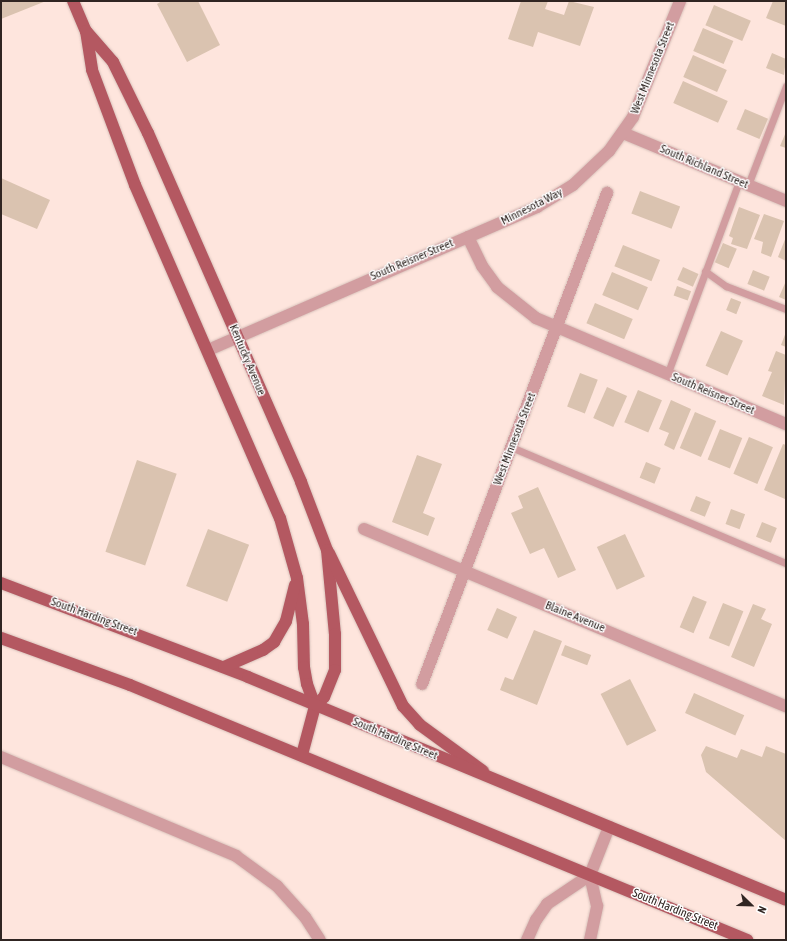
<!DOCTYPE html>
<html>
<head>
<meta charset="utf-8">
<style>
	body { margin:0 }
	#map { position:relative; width:787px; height:941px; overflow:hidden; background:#fee5dd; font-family:"Asap Condensed",sans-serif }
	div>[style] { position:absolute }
	.building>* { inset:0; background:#dac3b0; transform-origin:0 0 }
	.roads { filter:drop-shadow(0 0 1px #d9c2bb) drop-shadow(0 0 1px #d9c2bb) }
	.service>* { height:7px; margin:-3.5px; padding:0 3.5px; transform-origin:3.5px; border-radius:3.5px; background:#d29da0 }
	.minor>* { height:12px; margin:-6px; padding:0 6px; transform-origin:6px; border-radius:6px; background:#d29da0 }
	.tertiary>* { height:12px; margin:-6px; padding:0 6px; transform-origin:6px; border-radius:6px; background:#d29da0 }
	.primary>* { height:12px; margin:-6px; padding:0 6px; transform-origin:6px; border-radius:6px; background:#b45861 }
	span { translate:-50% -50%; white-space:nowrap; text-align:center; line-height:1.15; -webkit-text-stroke:3px #fff; paint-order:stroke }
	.street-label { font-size:12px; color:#302522 }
	.frame { position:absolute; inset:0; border:2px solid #302522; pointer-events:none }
	.north { position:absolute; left:731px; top:885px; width:40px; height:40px; -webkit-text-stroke:3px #fff; paint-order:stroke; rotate:113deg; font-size:11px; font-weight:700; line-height:16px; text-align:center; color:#302522 }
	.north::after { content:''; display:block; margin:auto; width:14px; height:18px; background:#302522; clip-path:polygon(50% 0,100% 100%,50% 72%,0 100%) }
</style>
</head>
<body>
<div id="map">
	<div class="building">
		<div style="clip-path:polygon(1px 1px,46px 1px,1px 19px)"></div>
		<div style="clip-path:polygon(162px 1px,198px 1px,220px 45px,187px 62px,157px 4px)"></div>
		<div style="clip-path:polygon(521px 1px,548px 1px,545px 9px,564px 15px,569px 1px,594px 7px,580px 46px,538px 32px,533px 47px,508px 39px)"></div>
		<div style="clip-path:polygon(773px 1px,786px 1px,786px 26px,766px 18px)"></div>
		<div style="left:714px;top:5px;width:40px;height:22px;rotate:23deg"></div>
		<div style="left:703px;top:28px;width:33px;height:25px;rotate:23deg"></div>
		<div style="clip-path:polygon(772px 53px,786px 59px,784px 75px,766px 68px)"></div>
		<div style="left:693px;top:55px;width:37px;height:24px;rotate:24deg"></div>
		<div style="left:683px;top:81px;width:49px;height:24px;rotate:24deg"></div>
		<div style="left:745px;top:109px;width:25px;height:22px;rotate:23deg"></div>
		<div style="clip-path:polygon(786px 132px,786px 148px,780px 146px)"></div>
		<div style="clip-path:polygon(1px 178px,50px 200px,37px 229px,1px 214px)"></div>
		<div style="left:640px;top:191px;width:43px;height:24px;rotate:21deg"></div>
		<div style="clip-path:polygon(739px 207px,760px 215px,747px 249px,731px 244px,733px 238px,729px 236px)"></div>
		<div style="clip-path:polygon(764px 214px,784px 221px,771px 257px,761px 253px,763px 242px,754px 239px)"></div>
		<div style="clip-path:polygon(786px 237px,786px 261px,778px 257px)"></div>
		<div style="left:723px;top:243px;width:15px;height:21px;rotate:23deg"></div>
		<div style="left:623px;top:245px;width:40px;height:23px;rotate:22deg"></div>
		<div style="left:683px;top:267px;width:17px;height:14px;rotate:24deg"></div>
		<div style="left:753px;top:270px;width:18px;height:15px;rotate:22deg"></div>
		<div style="left:612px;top:272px;width:39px;height:25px;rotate:23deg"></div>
		<div style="clip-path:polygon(786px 281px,786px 300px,779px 297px)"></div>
		<div style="left:677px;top:286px;width:15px;height:10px;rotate:20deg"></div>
		<div style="left:731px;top:298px;width:11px;height:13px;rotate:22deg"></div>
		<div style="left:595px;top:303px;width:41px;height:22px;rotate:23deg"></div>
		<div style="left:721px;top:331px;width:24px;height:38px;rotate:24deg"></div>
		<div style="clip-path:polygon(786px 332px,786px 347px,781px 345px)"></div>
		<div style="clip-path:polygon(776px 351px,786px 355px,784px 405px,762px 396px,772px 372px,768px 371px)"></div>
		<div style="left:580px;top:373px;width:19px;height:36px;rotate:21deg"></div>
		<div style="left:607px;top:387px;width:22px;height:34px;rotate:24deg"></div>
		<div style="left:638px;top:390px;width:26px;height:35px;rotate:23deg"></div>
		<div style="clip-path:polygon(671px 400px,691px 409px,674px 450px,664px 445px,669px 433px,659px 429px)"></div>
		<div style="left:695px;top:412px;width:23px;height:39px;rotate:23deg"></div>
		<div style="left:720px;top:429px;width:24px;height:33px;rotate:22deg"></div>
		<div style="left:749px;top:437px;width:26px;height:40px;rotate:23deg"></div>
		<div style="clip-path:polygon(783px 444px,786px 445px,785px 499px,764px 490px)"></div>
		<div style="clip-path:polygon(417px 455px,442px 464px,423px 513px,435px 518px,428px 536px,392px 522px)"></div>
		<div style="left:137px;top:460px;width:42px;height:97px;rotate:19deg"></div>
		<div style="left:646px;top:462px;width:16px;height:17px;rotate:22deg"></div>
		<div style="clip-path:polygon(538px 487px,576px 570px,558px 578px,544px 548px,530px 554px,511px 513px,523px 508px,518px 496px)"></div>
		<div style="left:696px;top:496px;width:16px;height:16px;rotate:22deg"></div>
		<div style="left:731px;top:509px;width:15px;height:16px;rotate:20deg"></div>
		<div style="left:762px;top:522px;width:16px;height:16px;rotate:22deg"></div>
		<div style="left:208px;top:529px;width:44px;height:61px;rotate:21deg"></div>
		<div style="left:625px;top:534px;width:47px;height:31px;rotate:65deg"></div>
		<div style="left:693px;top:596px;width:15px;height:34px;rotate:23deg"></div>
		<div style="left:723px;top:603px;width:22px;height:38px;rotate:22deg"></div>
		<div style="clip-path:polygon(753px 604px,766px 609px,761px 619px,772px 624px,754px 667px,731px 657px)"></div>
		<div style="left:497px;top:608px;width:22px;height:24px;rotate:24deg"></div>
		<div style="clip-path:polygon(534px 630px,562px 641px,537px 705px,500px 690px,505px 677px,513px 680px)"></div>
		<div style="left:565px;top:645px;width:28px;height:11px;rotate:21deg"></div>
		<div style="left:630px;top:679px;width:58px;height:33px;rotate:63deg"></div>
		<div style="left:694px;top:693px;width:55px;height:22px;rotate:24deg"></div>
		<div style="clip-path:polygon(706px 746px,737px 758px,741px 749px,762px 757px,766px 746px,786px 754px,786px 841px,706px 772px,701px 755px)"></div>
	</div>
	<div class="roads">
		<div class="service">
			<div style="left:748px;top:185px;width:106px;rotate:-69deg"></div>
			<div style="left:705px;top:271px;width:26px;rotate:36deg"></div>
			<div style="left:726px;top:286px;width:64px;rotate:21deg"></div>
			<div style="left:667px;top:375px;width:207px;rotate:-69.6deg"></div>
			<div style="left:511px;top:447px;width:298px;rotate:22.9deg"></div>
		</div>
		<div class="minor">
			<div style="left:623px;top:133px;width:177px;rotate:22.6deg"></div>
			<div style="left:468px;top:237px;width:32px;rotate:64deg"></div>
			<div style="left:482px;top:266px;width:26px;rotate:54deg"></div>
			<div style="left:497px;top:287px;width:50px;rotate:38.5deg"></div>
			<div style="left:536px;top:318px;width:272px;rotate:23deg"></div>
			<div style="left:364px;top:529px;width:458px;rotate:22.8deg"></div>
			<div style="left:422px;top:684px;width:525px;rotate:-69.35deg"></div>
			<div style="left:1px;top:757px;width:255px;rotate:22.8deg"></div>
			<div style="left:236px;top:856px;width:51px;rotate:36.2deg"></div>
			<div style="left:277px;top:886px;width:42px;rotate:47.9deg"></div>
			<div style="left:305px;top:917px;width:27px;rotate:57deg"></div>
			<div style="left:527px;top:940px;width:22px;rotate:-66deg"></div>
			<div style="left:536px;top:920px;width:19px;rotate:-55deg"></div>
			<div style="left:547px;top:904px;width:52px;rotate:-34deg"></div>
			<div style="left:590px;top:940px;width:35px;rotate:-78deg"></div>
			<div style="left:597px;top:906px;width:32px;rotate:-103deg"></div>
			<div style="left:590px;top:875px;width:52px;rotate:-68.4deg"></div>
		</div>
		<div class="tertiary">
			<div style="left:208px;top:350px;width:359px;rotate:-23.5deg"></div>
			<div style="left:537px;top:207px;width:42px;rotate:-31.4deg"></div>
			<div style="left:573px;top:185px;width:50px;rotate:-43.4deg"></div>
			<div style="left:609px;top:151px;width:42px;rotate:-54.8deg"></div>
			<div style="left:633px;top:117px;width:125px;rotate:-67.9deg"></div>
		</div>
		<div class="primary">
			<div style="left:73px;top:1px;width:33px;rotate:67deg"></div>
			<div style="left:86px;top:31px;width:39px;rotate:81deg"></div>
			<div style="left:92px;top:70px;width:123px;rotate:69.5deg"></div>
			<div style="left:135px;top:185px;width:363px;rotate:66.5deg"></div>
			<div style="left:280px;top:518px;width:62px;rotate:74.2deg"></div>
			<div style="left:297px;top:578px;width:46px;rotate:82.6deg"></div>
			<div style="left:303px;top:624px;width:43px;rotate:88.7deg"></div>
			<div style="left:304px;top:667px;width:17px;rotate:80deg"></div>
			<div style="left:307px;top:684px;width:23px;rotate:70deg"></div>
			<div style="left:86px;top:31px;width:41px;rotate:48.9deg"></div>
			<div style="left:113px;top:62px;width:79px;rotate:63.8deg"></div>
			<div style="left:148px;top:133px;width:381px;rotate:66.3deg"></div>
			<div style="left:301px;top:482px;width:73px;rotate:69.1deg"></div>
			<div style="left:327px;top:550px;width:84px;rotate:84.6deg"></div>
			<div style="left:335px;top:634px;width:36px;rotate:90deg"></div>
			<div style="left:335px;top:670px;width:29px;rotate:112deg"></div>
			<div style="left:324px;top:697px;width:13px;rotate:135deg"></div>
			<div style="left:315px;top:706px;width:51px;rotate:104.9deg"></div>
			<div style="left:329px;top:553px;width:170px;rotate:64.2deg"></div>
			<div style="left:403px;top:706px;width:25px;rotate:48deg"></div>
			<div style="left:420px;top:725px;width:78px;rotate:36.1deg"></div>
			<div style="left:1px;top:583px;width:264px;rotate:20.8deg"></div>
			<div style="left:248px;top:677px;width:582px;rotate:22.51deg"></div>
			<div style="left:1px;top:638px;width:137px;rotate:20deg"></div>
			<div style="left:130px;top:685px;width:668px;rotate:22.45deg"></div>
			<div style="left:224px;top:667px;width:43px;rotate:-23.6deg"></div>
			<div style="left:263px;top:650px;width:14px;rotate:-36deg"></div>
			<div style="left:274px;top:642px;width:24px;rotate:-60deg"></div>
			<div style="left:286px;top:621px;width:37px;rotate:-76deg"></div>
		</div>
	</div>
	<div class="street-label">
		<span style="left:653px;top:68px;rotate:-68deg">West Minnesota Street</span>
		<span style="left:704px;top:167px;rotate:23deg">South Richland Street</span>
		<span style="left:532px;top:207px;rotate:-27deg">Minnesota Way</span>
		<span style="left:412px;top:260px;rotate:-23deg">South Reisner Street</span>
		<span style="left:247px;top:360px;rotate:67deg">Kentucky Avenue</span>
		<span style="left:713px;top:394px;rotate:23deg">South Reisner Street</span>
		<span style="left:515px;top:439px;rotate:-69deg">West Minnesota Street</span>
		<span style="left:94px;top:617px;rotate:20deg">South Harding Street</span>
		<span style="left:575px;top:617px;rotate:22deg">Blaine Avenue</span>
		<span style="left:395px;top:739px;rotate:23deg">South Harding Street</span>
		<span style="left:675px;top:910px;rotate:22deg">South Harding Street</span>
	</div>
	<div class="frame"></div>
	<div class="north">N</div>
</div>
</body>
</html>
